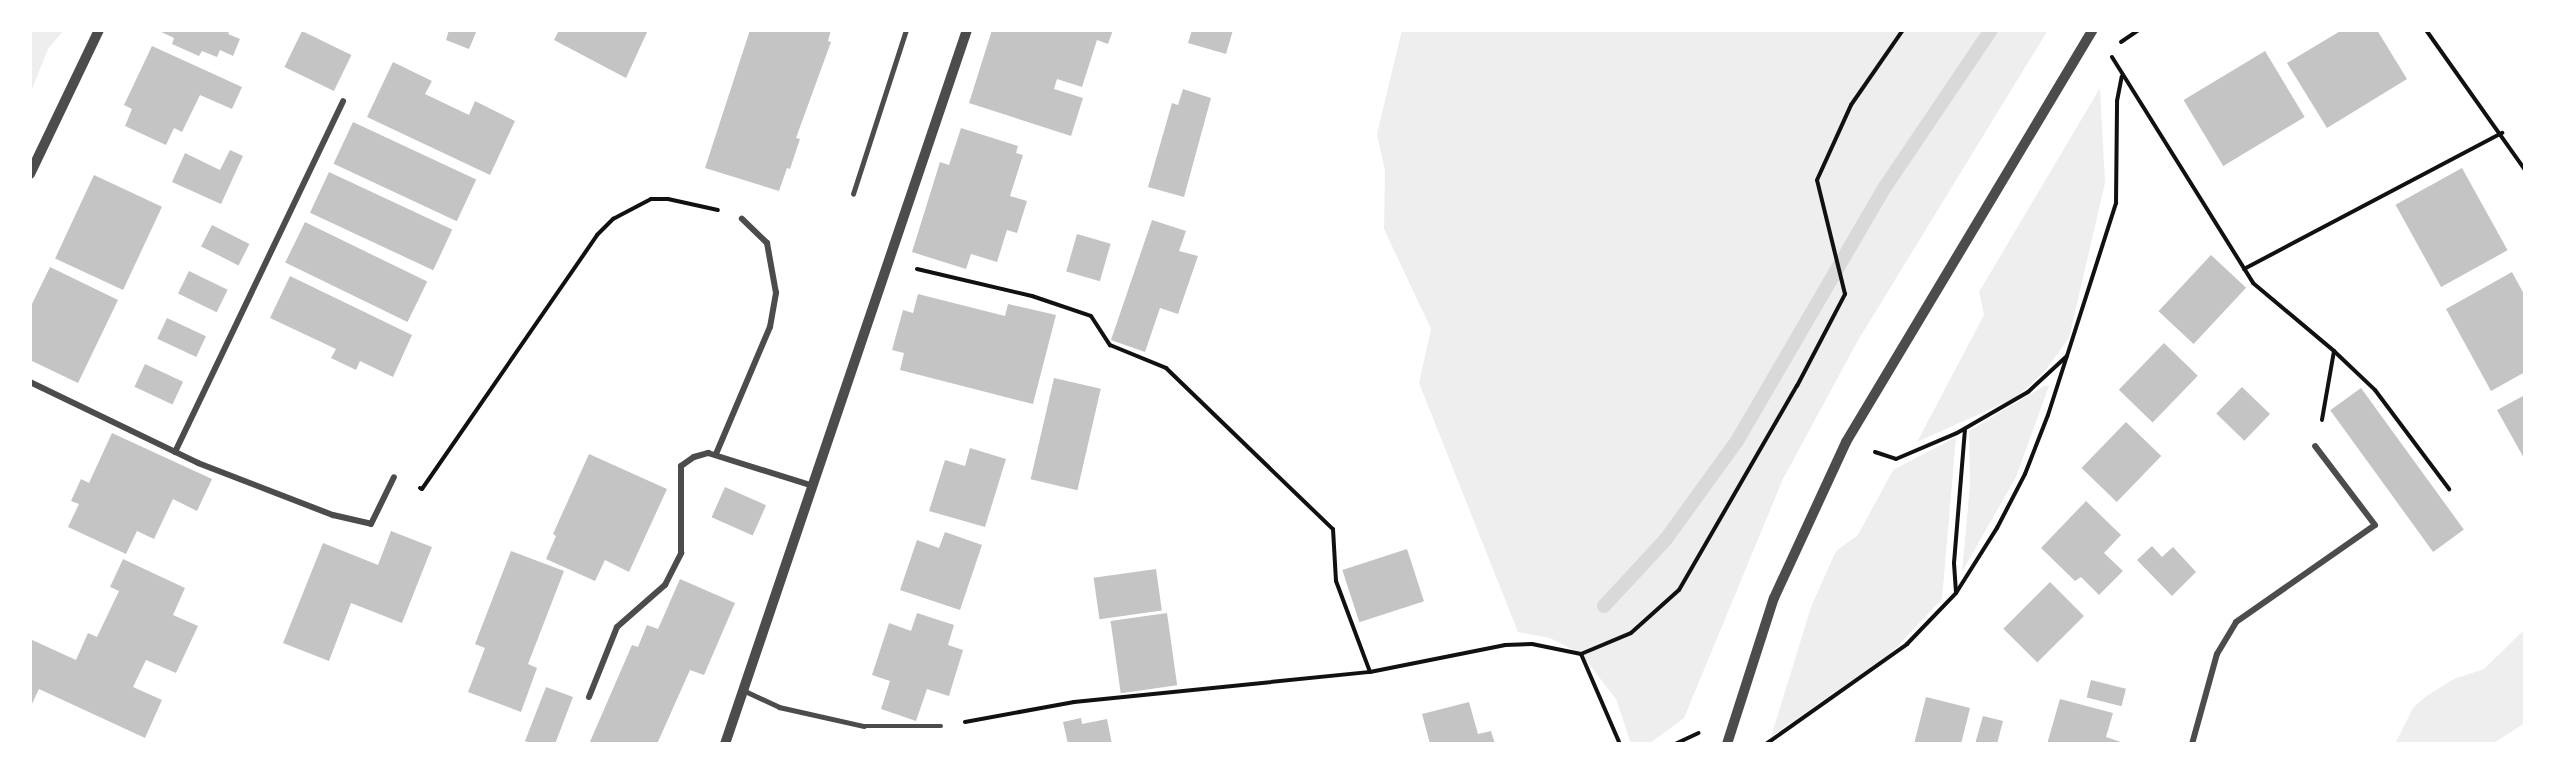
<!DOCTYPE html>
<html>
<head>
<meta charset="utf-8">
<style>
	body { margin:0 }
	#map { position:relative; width:2555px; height:774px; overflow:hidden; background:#fff; font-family:Bitter,serif }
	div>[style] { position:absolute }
	.green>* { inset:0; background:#eee }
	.stream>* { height:14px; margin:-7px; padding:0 7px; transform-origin:7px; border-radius:7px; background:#d9d9d9 }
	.building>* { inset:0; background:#c4c4c4; transform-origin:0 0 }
	.path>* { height:4px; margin:-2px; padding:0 2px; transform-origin:2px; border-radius:2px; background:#111 }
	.service>* { height:4.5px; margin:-2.25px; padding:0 2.25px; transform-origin:2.25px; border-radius:2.25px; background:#4c4c4c }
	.minor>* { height:6px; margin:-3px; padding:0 3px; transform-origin:3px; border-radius:3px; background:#4c4c4c }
	.tertiary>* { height:10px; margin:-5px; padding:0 5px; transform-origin:5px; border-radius:5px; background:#4c4c4c }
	span { translate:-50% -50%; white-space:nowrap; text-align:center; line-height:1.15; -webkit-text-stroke:6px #fff; paint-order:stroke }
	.frame { position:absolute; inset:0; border:32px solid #fff; pointer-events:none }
</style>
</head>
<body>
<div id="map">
	<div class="green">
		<div style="clip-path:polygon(30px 30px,64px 30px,48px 49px,30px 94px)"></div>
		<div style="clip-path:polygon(1402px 30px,2048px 30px,1857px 342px,1783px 479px,1684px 718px,1649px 744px,1631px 744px,1616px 699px,1581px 654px,1550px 638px,1518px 632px,1419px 383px,1431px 329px,1384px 229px,1385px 171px,1377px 134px)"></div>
		<div style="clip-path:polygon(2100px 88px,2105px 183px,2069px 338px,2044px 372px,2015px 398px,1917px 442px,1984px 315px,1979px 292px)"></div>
		<div style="clip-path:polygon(2044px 386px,2049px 386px,2016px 477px,1962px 572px,1970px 485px,1969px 431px)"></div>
		<div style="clip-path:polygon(1956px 437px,1942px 599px,1892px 652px,1771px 737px,1811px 607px,1836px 551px,1858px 535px,1893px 470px)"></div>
		<div style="clip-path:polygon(2525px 629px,2525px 723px,2492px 744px,2395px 744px,2413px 708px,2425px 697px,2454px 679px,2484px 669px)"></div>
	</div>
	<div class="stream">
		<div style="left:1604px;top:606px;width:91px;rotate:-47.2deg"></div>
		<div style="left:1666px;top:539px;width:121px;rotate:-54.1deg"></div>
		<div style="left:1737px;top:441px;width:290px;rotate:-59.8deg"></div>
		<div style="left:1883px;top:190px;width:193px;rotate:-56deg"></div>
	</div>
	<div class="building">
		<div style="clip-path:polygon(157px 30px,230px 30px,228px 34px,240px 39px,233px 56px,220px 50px,217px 57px,202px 51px,199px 56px,172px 44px,174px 38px)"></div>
		<div style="clip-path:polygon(449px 30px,477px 30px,469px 49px,446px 40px)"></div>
		<div style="clip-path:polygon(559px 30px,648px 30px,626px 78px,554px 40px)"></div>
		<div style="clip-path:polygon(750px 30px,831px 30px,828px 41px,831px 42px,796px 138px,800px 139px,790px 169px,787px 168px,779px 191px,705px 168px)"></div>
		<div style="clip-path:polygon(992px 30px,1113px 30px,1108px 44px,1097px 40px,1082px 87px,1057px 79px,1054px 89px,1083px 98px,1071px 136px,969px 103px)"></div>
		<div style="clip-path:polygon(1192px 30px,1233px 30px,1226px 54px,1188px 43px)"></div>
		<div style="clip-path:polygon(2342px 30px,2377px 30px,2407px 79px,2327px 128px,2287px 63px)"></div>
		<div style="left:302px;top:31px;width:55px;height:40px;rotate:26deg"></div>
		<div style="clip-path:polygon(152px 46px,242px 87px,232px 109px,200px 95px,182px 132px,174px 128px,166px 145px,125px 126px,132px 109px,124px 105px)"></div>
		<div style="left:2265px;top:51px;width:77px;height:95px;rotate:59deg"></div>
		<div style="clip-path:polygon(393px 62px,432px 81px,425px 94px,469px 115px,475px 101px,515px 121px,490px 175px,367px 117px)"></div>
		<div style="clip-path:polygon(1183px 89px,1211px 98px,1184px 197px,1148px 187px,1172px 103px,1178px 105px)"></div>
		<div style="left:353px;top:122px;width:136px;height:46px;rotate:25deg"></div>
		<div style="clip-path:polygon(961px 128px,1018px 146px,1016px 153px,1023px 155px,1010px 196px,1027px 201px,1017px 233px,1007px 230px,997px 262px,971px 254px,966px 269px,912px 252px,940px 162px,949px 165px)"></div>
		<div style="clip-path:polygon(230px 150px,243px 156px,221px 204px,172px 182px,185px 153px,220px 170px)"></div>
		<div style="left:2462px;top:168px;width:94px;height:76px;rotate:61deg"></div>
		<div style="left:329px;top:172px;width:136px;height:45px;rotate:25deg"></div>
		<div style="left:94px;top:175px;width:75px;height:92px;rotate:25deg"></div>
		<div style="clip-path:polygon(1152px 220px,1186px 231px,1179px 251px,1198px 256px,1178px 314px,1160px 308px,1145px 352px,1111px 340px)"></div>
		<div style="left:305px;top:222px;width:136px;height:45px;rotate:26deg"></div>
		<div style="left:212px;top:225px;width:42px;height:24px;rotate:27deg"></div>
		<div style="left:1077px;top:234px;width:35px;height:39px;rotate:16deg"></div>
		<div style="left:2211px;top:255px;width:48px;height:77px;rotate:43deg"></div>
		<div style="clip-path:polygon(50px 267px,118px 300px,78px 383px,30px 360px,30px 308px)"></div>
		<div style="left:189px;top:271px;width:43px;height:25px;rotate:26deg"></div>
		<div style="clip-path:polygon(2512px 272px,2525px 296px,2525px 372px,2491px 391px,2446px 309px)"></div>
		<div style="clip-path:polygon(290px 276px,412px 335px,393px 377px,360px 361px,356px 370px,331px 358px,336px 349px,270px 318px)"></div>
		<div style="clip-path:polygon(918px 294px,1005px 316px,1008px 304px,1056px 315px,1033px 404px,900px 370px,904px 353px,892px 350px,903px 310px,913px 313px)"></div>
		<div style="left:167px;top:318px;width:43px;height:23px;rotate:25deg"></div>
		<div style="left:2164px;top:343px;width:47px;height:65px;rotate:44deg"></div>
		<div style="left:145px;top:364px;width:42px;height:25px;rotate:25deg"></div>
		<div style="left:1054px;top:378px;width:48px;height:104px;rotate:13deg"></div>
		<div style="left:2242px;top:387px;width:39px;height:37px;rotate:44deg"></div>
		<div style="left:2361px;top:388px;width:175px;height:38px;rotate:54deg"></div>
		<div style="clip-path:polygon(2525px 395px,2525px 460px,2497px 410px)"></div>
		<div style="left:2126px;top:422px;width:49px;height:64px;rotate:44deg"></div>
		<div style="clip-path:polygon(112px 433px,212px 479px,197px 511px,173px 499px,154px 539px,137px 531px,126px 554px,68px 527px,79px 504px,71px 501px,81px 479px,89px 483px)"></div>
		<div style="clip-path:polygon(970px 448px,1006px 459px,985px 527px,929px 511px,945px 460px,965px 466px)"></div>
		<div style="clip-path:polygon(589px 454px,667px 489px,629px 572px,605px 560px,595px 581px,546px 559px,556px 536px,553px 534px)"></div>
		<div style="left:725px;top:487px;width:45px;height:33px;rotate:24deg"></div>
		<div style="clip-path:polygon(2086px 501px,2121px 535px,2104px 553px,2123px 571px,2099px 595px,2081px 577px,2075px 581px,2041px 548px)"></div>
		<div style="clip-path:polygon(391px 531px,432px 547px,402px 623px,351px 603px,329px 661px,283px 643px,323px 543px,378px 565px)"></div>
		<div style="clip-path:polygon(945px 532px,982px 545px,960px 610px,900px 590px,917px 540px,939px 548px)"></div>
		<div style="clip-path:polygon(2152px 546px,2162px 557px,2173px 547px,2196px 572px,2172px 596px,2137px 560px)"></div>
		<div style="left:1407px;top:549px;width:55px;height:68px;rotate:72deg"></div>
		<div style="clip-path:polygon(511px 551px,564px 571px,528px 664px,537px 668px,521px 712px,468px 692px,485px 648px,475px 644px)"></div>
		<div style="clip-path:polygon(123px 559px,185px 588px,173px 615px,198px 626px,176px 673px,146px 660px,133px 687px,162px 700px,145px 738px,39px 689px,30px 708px,30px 639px,76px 660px,88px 633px,97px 637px,119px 591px,110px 587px)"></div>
		<div style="left:1156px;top:569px;width:42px;height:63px;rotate:82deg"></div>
		<div style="clip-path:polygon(680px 579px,735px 603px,704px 675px,690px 670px,657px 744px,589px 744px,632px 645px,638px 647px,647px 625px,658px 629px)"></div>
		<div style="left:2050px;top:582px;width:48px;height:66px;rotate:45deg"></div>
		<div style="clip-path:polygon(917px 613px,954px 625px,948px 645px,963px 650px,949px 696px,927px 689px,916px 721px,881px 709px,890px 681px,872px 675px,889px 623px,911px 631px)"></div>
		<div style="left:1167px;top:613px;width:73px;height:57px;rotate:82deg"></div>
		<div style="left:2091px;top:680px;width:36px;height:18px;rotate:14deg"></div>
		<div style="clip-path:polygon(546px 687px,573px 697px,555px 744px,533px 744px,525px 741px)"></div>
		<div style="clip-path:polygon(1926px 697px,1970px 708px,1961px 744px,1914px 744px)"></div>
		<div style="clip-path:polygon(2060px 699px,2113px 713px,2106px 737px,2127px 744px,2047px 744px)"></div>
		<div style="clip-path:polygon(1469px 702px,1478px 734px,1491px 731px,1495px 744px,1430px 744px,1422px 714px)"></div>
		<div style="clip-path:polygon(1983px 716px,2003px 721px,1997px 744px,1975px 744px)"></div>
		<div style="clip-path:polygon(1081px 718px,1082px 724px,1107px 719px,1112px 744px,1068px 744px,1063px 722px)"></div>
	</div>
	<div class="path">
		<div style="left:2426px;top:30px;width:171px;rotate:54.7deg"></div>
		<div style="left:2121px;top:42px;width:22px;rotate:-34deg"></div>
		<div style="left:2112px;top:57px;width:266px;rotate:58deg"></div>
		<div style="left:2253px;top:283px;width:106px;rotate:40deg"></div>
		<div style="left:2334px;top:351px;width:70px;rotate:99.9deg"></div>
		<div style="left:917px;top:269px;width:118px;rotate:13.2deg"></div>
		<div style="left:1032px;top:296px;width:62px;rotate:18.7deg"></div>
		<div style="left:1091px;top:316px;width:35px;rotate:57deg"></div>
		<div style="left:1110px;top:345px;width:61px;rotate:22.3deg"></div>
		<div style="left:1166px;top:368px;width:232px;rotate:44deg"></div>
		<div style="left:1333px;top:529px;width:52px;rotate:86.7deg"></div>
		<div style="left:1336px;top:581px;width:97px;rotate:69.5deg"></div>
		<div style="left:2244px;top:269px;width:292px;rotate:-27.8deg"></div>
		<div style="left:2335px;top:352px;width:55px;rotate:43.5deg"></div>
		<div style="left:2375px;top:390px;width:124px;rotate:53.2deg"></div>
		<div style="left:1875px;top:452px;width:22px;rotate:18deg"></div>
		<div style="left:1896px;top:459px;width:66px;rotate:-23.1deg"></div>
		<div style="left:1957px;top:433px;width:82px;rotate:-30deg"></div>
		<div style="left:2028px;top:392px;width:53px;rotate:-42.7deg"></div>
		<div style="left:420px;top:488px;width:2px;rotate:27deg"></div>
		<div style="left:422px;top:489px;width:308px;rotate:-55.4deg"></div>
		<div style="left:597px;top:235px;width:23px;rotate:-45deg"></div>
		<div style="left:613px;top:219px;width:43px;rotate:-27.8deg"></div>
		<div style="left:651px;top:199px;width:17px"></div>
		<div style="left:668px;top:199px;width:51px;rotate:12.4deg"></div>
		<div style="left:1956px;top:592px;width:29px;rotate:-94deg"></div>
		<div style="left:1954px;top:563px;width:134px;rotate:-85.3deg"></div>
		<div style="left:1581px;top:654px;width:54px;rotate:-22.8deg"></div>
		<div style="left:1631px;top:633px;width:64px;rotate:-41.9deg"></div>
		<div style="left:1679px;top:590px;width:236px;rotate:-60deg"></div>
		<div style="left:1797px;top:386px;width:104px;rotate:-62.4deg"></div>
		<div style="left:1845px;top:294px;width:117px;rotate:-103.8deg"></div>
		<div style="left:1817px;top:180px;width:82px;rotate:-65.6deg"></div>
		<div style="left:1851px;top:105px;width:91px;rotate:-55.3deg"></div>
		<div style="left:1581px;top:654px;width:98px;rotate:66.6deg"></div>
		<div style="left:965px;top:722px;width:111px;rotate:-10.4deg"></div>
		<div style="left:1074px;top:702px;width:298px;rotate:-5.8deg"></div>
		<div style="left:1370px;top:672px;width:138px;rotate:-11.3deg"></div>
		<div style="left:1505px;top:645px;width:27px;rotate:-2deg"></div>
		<div style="left:1532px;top:644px;width:50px;rotate:11.5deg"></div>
		<div style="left:1675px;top:744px;width:26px;rotate:-25deg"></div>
		<div style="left:1766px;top:744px;width:173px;rotate:-35.3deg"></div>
		<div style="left:1907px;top:644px;width:71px;rotate:-46.1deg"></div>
		<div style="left:1956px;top:593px;width:77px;rotate:-57.8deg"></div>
		<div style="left:1997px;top:528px;width:61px;rotate:-62.6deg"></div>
		<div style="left:2025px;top:474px;width:63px;rotate:-68.7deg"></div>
		<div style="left:2048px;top:415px;width:223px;rotate:-72.2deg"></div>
		<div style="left:2116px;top:203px;width:102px;rotate:-89.4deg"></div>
		<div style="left:2117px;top:101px;width:25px;rotate:-79deg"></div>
	</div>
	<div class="service">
		<div style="left:853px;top:194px;width:172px;rotate:-72.1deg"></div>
		<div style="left:743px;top:690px;width:40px;rotate:25deg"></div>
		<div style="left:779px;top:707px;width:87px;rotate:12.6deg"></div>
		<div style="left:864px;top:726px;width:77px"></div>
	</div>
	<div class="minor">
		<div style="left:30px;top:382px;width:187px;rotate:25.7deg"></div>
		<div style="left:198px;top:463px;width:145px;rotate:21.1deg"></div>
		<div style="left:333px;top:515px;width:39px;rotate:13deg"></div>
		<div style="left:371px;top:524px;width:52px;rotate:-63.9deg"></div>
		<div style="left:175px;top:452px;width:389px;rotate:-64.4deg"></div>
		<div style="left:716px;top:454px;width:138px;rotate:-67deg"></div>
		<div style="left:770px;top:327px;width:35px;rotate:-80deg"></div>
		<div style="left:776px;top:293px;width:51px;rotate:-100.2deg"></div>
		<div style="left:767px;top:243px;width:35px;rotate:-136deg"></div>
		<div style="left:589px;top:697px;width:75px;rotate:-68.2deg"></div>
		<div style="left:617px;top:627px;width:64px;rotate:-41.2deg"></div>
		<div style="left:665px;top:585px;width:36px;rotate:-63deg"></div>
		<div style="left:681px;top:553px;width:87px;rotate:-90deg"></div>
		<div style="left:681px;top:466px;width:16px;rotate:-35deg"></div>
		<div style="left:694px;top:457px;width:15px;rotate:-16deg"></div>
		<div style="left:708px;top:453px;width:110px;rotate:17.4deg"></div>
		<div style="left:2192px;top:744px;width:93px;rotate:-74.5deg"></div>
		<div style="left:2217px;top:654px;width:37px;rotate:-59deg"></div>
		<div style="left:2236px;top:622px;width:169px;rotate:-34.9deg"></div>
		<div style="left:2375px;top:525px;width:99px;rotate:-127.2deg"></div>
	</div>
	<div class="tertiary">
		<div style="left:30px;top:174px;width:160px;rotate:-64.4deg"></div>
		<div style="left:725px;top:744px;width:754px;rotate:-71.28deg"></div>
		<div style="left:1727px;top:744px;width:153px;rotate:-72.2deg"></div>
		<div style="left:1774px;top:598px;width:172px;rotate:-65.2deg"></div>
		<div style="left:1846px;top:442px;width:480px;rotate:-59.1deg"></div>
	</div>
	<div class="frame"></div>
</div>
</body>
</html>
